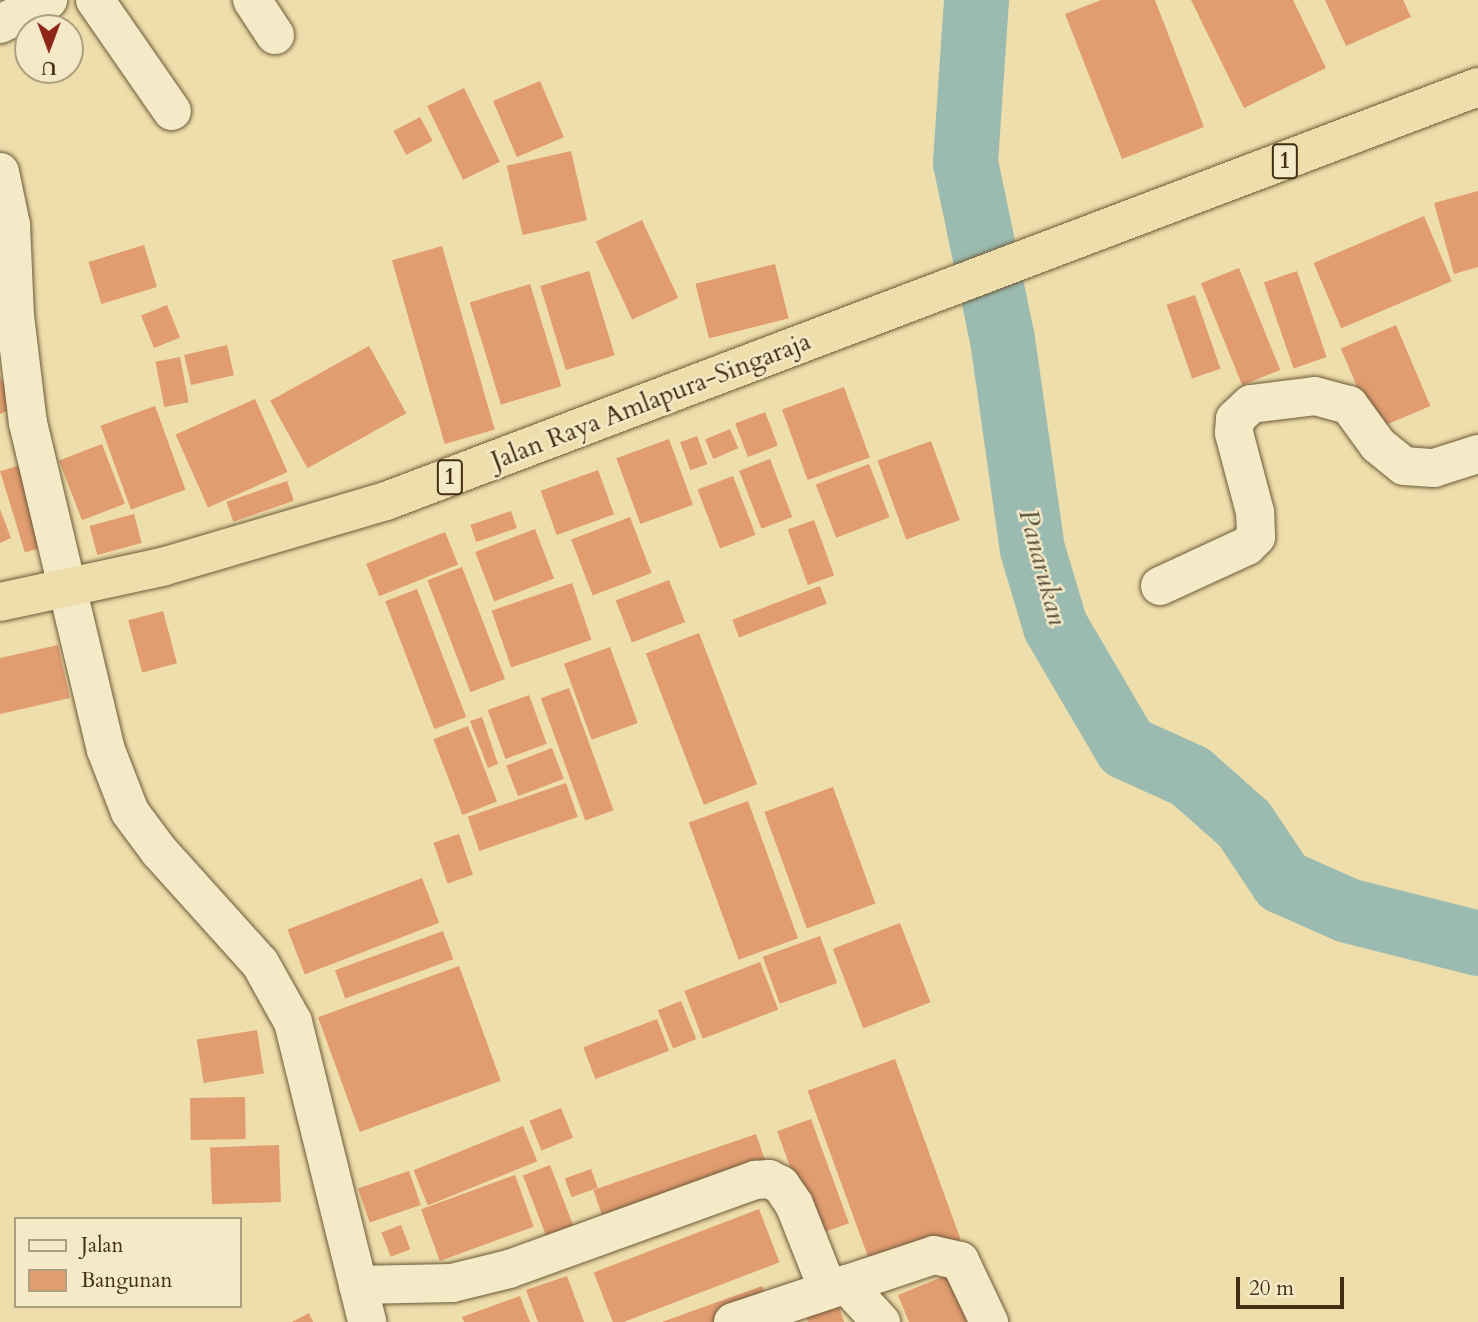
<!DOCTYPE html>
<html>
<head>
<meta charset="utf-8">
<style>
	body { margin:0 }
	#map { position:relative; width:1478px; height:1322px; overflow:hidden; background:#eedeab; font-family:Cardo,serif }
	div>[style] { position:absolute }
	.river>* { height:65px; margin:-32.5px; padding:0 32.5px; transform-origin:32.5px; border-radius:32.5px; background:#9bbbb1 }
	.building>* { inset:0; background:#e19c70; transform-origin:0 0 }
	.roads { filter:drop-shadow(0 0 2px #6d5a38) drop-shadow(0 0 2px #6d5a38) }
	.minor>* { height:38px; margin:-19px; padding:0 19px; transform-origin:19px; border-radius:19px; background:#f4eac8 }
	.highway>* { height:38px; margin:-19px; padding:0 19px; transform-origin:19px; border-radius:19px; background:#eedeab }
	span { translate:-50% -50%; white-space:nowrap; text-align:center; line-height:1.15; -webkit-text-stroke:5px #f4eac8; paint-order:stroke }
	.shield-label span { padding:2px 5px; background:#f4eac8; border:2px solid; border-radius:5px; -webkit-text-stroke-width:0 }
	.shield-label { font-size:24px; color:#422e12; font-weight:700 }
	.street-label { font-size:26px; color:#422e12 }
	.water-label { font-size:28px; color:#58513a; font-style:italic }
	.legend { position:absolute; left:14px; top:1217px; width:228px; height:91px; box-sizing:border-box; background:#f4eac8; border:2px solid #ad9f7f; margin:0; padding:9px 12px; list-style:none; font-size:21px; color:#422e12 }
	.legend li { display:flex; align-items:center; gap:14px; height:35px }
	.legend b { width:35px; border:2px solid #ad9f7f }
	.north { position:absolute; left:14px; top:14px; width:70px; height:70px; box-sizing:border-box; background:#f4eac8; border:2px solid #ad9f7f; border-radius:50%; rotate:180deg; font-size:19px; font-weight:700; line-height:28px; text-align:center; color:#422e12 }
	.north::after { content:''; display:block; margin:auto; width:24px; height:32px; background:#8f2418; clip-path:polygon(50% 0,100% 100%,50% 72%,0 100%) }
	.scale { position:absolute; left:1236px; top:1277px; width:108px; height:32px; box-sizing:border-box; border:4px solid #422e12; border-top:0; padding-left:9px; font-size:21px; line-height:24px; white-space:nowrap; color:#422e12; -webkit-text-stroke:5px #f4eac8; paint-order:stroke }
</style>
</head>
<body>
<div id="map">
	<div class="river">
		<div style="left:976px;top:0;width:162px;rotate:93.9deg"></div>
		<div style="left:965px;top:162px;width:181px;rotate:78.2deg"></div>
		<div style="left:1002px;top:339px;width:212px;rotate:81.9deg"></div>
		<div style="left:1032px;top:549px;width:80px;rotate:73.4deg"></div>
		<div style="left:1055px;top:626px;width:140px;rotate:59.6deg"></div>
		<div style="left:1126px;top:747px;width:70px;rotate:24.4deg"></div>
		<div style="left:1190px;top:776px;width:72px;rotate:41.6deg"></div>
		<div style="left:1244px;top:824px;width:69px;rotate:56.3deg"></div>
		<div style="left:1282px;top:881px;width:71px;rotate:24deg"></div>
		<div style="left:1347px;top:910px;width:135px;rotate:14.1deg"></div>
	</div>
	<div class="building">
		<div style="clip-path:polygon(1101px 0,1155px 0,1204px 127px,1122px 159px,1065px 14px)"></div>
		<div style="clip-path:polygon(1191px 0,1293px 0,1326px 68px,1244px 108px)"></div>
		<div style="clip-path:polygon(1325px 0,1403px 0,1411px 17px,1346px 46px)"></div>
		<div style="left:540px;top:81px;width:61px;height:51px;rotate:67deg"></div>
		<div style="left:464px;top:88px;width:82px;height:41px;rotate:64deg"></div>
		<div style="left:420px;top:117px;width:27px;height:30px;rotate:62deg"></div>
		<div style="left:571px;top:151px;width:71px;height:66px;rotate:77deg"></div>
		<div style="clip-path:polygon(1478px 191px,1478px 267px,1454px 274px,1434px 203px)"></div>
		<div style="left:1424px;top:216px;width:71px;height:120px;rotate:67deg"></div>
		<div style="left:642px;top:220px;width:86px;height:51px;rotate:65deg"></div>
		<div style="left:144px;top:245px;width:44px;height:58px;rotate:73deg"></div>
		<div style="left:442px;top:246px;width:191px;height:52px;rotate:74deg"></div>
		<div style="left:775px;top:264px;width:56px;height:82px;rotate:76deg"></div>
		<div style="left:1239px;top:268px;width:110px;height:41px;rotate:68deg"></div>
		<div style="left:589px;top:271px;width:88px;height:51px;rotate:73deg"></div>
		<div style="left:1297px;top:271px;width:91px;height:35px;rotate:71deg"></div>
		<div style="left:530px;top:284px;width:107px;height:63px;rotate:73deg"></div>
		<div style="left:1195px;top:295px;width:78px;height:30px;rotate:71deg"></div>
		<div style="left:167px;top:305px;width:35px;height:28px;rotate:68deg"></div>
		<div style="left:1396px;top:325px;width:88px;height:60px;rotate:67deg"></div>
		<div style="left:227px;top:345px;width:31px;height:44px;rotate:77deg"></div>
		<div style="left:369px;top:346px;width:77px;height:113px;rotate:61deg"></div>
		<div style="left:180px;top:357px;width:46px;height:25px;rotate:79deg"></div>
		<div style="clip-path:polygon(0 376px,14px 408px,0 414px)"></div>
		<div style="left:844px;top:387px;width:75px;height:66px;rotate:70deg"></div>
		<div style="left:255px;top:399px;width:80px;height:87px;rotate:66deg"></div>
		<div style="left:155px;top:406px;width:89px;height:58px;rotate:70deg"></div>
		<div style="left:765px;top:412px;width:36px;height:32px;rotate:69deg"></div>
		<div style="left:730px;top:429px;width:21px;height:27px;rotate:67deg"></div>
		<div style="left:697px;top:436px;width:30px;height:18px;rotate:70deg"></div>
		<div style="left:669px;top:439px;width:70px;height:56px;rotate:70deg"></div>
		<div style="left:931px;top:441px;width:84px;height:57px;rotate:70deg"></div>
		<div style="left:102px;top:444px;width:64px;height:46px;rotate:69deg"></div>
		<div style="left:770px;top:459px;width:62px;height:33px;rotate:69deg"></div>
		<div style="left:24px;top:464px;width:85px;height:25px;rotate:73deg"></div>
		<div style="left:869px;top:464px;width:57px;height:57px;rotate:69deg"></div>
		<div style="left:598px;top:470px;width:47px;height:61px;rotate:70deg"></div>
		<div style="left:733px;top:476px;width:63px;height:38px;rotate:69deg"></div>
		<div style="left:287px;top:481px;width:21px;height:64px;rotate:71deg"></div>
		<div style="clip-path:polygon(0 509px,11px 538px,0 543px)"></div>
		<div style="left:511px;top:511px;width:18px;height:43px;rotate:71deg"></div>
		<div style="left:134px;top:514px;width:30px;height:46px;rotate:75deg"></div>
		<div style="left:630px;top:517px;width:60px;height:63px;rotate:69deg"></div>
		<div style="left:814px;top:520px;width:59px;height:28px;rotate:70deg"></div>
		<div style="left:535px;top:529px;width:53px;height:64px;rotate:69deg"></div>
		<div style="left:445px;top:532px;width:35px;height:85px;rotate:68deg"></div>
		<div style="left:462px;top:567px;width:120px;height:37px;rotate:69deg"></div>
		<div style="left:669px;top:580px;width:45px;height:57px;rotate:69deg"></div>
		<div style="left:572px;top:583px;width:60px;height:85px;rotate:71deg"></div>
		<div style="left:820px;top:586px;width:19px;height:94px;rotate:69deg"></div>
		<div style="left:417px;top:589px;width:137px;height:34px;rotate:69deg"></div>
		<div style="left:163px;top:611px;width:54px;height:36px;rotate:75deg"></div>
		<div style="left:699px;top:633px;width:162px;height:57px;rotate:69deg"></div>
		<div style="clip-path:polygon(58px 645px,70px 698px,0 714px,0 658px)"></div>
		<div style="left:610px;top:647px;width:81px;height:49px;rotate:70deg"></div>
		<div style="left:569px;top:688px;width:130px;height:30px;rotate:70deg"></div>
		<div style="left:529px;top:695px;width:52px;height:44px;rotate:70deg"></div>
		<div style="clip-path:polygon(482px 717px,498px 764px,488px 768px,470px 721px)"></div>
		<div style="left:468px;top:726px;width:81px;height:37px;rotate:69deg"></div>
		<div style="left:552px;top:748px;width:33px;height:49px;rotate:69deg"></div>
		<div style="left:566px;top:783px;width:36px;height:104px;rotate:71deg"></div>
		<div style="left:833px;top:787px;width:124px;height:73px;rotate:70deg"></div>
		<div style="left:748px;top:801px;width:146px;height:63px;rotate:70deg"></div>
		<div style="left:459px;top:834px;width:43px;height:27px;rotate:71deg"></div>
		<div style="left:422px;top:878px;width:48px;height:144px;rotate:69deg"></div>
		<div style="left:900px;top:923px;width:85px;height:72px;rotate:69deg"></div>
		<div style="left:443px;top:931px;width:30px;height:115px;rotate:70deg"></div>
		<div style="left:820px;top:936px;width:50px;height:61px;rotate:70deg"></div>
		<div style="left:760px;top:962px;width:51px;height:81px;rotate:69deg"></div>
		<div style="left:459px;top:966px;width:122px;height:150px;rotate:70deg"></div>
		<div style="left:681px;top:1001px;width:41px;height:25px;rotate:68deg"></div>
		<div style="left:657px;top:1019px;width:34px;height:79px;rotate:69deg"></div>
		<div style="left:257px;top:1030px;width:44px;height:61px;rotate:81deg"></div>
		<div style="left:895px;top:1059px;width:192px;height:93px;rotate:70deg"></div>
		<div style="left:245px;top:1097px;width:42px;height:55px;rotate:89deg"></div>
		<div style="left:561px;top:1108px;width:32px;height:34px;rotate:68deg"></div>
		<div style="left:811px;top:1119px;width:111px;height:36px;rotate:70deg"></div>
		<div style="left:523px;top:1126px;width:38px;height:118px;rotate:68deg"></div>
		<div style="left:756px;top:1134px;width:34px;height:172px;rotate:71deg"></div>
		<div style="left:279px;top:1145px;width:57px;height:69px;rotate:88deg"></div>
		<div style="left:550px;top:1165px;width:71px;height:29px;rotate:69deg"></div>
		<div style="left:591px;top:1169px;width:20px;height:28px;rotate:70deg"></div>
		<div style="left:409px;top:1171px;width:36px;height:54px;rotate:71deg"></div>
		<div style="left:515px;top:1175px;width:55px;height:100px;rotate:70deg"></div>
		<div style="left:759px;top:1209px;width:57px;height:177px;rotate:69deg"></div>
		<div style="left:401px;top:1225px;width:26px;height:21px;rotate:69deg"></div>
		<div style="clip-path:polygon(957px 1271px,978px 1322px,909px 1322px,898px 1295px)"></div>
		<div style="clip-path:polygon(567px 1276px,584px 1322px,538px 1322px,526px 1290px)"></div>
		<div style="clip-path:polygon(762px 1286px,769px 1305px,724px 1322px,662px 1322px)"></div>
		<div style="clip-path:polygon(520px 1296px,530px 1322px,464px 1322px,462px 1317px)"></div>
		<div style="clip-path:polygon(838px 1304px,844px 1322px,808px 1322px,806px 1313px)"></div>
		<div style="clip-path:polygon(309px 1313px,313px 1322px,292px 1322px)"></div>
	</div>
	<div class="roads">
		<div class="minor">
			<div style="left:95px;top:0;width:135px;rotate:55.3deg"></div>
			<div style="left:252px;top:0;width:42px;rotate:56.7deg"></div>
			<div style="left:0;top:24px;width:54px;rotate:-26.6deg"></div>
			<div style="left:0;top:172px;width:54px;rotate:78.3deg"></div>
			<div style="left:11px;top:225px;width:91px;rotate:87.5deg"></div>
			<div style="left:15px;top:316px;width:108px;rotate:83.1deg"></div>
			<div style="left:28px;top:423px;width:336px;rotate:76.6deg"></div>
			<div style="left:106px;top:750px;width:66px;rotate:68.8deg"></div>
			<div style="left:130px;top:812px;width:49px;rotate:53.4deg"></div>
			<div style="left:159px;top:851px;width:151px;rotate:48deg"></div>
			<div style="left:260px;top:963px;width:68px;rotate:60.8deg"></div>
			<div style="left:293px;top:1022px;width:309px;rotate:76.1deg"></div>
			<div style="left:1160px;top:586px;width:96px;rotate:-24.7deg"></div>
			<div style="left:1247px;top:546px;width:13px;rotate:-45deg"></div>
			<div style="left:1256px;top:537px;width:25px;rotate:-92deg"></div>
			<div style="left:1255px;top:512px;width:82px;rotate:-104.9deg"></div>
			<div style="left:1234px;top:433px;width:14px;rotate:-86deg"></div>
			<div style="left:1235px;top:419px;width:22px;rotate:-43deg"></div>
			<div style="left:1251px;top:404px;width:64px;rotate:-7.1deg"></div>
			<div style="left:1315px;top:396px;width:35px;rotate:15deg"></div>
			<div style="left:1349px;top:405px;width:49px;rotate:54.1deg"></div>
			<div style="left:1378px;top:445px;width:33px;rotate:39deg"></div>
			<div style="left:1404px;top:466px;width:30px;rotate:4deg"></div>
			<div style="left:1434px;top:468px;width:46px;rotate:-17.7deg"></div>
			<div style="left:846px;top:1284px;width:52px;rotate:47.4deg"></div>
			<div style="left:358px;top:1285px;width:94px;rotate:-1.2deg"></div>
			<div style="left:452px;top:1283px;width:59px;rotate:-13.8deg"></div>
			<div style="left:509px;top:1269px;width:262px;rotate:-19.9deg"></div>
			<div style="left:755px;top:1180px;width:14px;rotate:-4deg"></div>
			<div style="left:769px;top:1179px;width:13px;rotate:27deg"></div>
			<div style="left:781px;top:1185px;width:23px;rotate:56deg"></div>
			<div style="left:794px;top:1204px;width:92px;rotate:68.4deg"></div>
			<div style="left:733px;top:1322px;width:212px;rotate:-18.4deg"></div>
			<div style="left:934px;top:1255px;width:27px;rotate:13deg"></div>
			<div style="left:960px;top:1261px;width:68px;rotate:64.6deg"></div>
		</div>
		<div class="highway">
			<div style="left:0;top:602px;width:166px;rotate:-12.2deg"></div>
			<div style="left:162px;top:567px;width:234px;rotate:-16.4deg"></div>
			<div style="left:386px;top:501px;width:1168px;rotate:-20.76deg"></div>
		</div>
	</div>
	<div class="shield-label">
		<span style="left:1285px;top:161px">1</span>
		<span style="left:450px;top:477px">1</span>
	</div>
	<div class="street-label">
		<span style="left:651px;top:401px;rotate:-21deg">Jalan Raya Amlapura-Singaraja</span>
	</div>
	<div class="water-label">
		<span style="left:1043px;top:567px;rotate:75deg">Panarukan</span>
	</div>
	<ul class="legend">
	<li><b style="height:9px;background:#f4eac8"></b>Jalan</li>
	<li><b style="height:19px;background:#e19c70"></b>Bangunan</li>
	</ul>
	<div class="north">U</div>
	<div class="scale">20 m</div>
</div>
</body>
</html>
